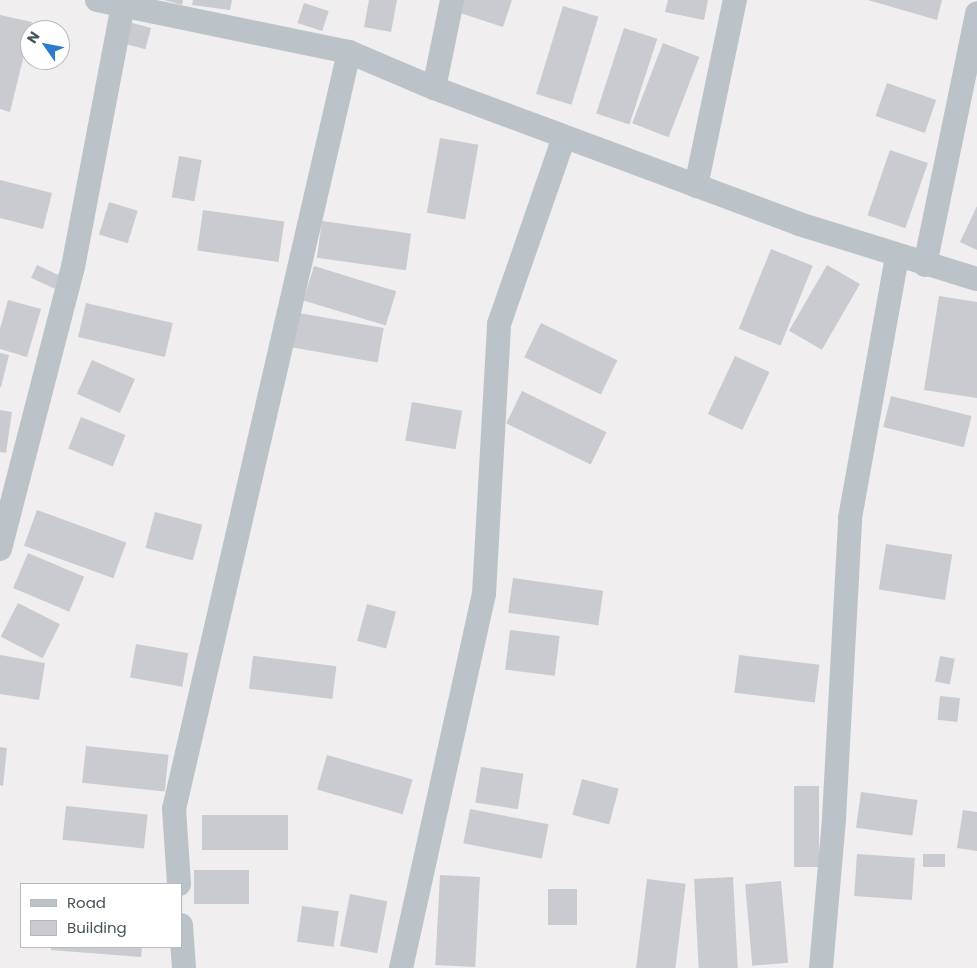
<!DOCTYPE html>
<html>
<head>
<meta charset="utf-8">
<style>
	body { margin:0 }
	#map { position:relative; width:977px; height:968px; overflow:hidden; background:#f0eeee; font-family:Poppins,sans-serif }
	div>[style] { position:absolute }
	.building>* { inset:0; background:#c9cbd0; transform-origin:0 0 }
	.street>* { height:24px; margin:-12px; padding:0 12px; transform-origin:12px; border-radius:12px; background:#bbc3c9 }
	span { translate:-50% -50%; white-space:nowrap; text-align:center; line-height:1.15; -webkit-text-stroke:5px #fff; paint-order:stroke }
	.legend { position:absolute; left:20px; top:883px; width:162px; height:65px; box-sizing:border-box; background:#fff; border:1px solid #b6babd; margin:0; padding:6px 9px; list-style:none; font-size:15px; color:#485259 }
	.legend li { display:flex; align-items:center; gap:10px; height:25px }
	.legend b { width:25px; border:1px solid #b6babd }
	.north { position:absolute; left:20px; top:20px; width:50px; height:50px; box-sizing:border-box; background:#fff; border:1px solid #b6babd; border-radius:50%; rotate:303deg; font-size:14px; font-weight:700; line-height:20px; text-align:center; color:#485259 }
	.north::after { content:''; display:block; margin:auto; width:18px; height:22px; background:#2b7acd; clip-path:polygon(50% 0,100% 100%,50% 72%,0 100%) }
</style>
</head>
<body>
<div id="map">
	<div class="building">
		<div style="clip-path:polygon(164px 0,183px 0,182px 5px)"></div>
		<div style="clip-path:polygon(193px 0,232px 0,230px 10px,192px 5px)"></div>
		<div style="clip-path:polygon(369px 0,397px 0,391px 32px,364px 27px)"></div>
		<div style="clip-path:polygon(458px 0,512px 0,503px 27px,454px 11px)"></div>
		<div style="clip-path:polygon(668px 0,708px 0,704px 20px,665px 12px)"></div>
		<div style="clip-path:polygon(868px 0,942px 0,937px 20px)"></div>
		<div style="left:304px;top:3px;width:26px;height:21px;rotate:18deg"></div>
		<div style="left:563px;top:6px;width:37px;height:92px;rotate:17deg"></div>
		<div style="clip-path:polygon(0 15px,32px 22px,10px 112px,0 109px)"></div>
		<div style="left:125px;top:21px;width:27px;height:22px;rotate:15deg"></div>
		<div style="left:624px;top:28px;width:35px;height:90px;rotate:18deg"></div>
		<div style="left:663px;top:43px;width:39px;height:86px;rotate:21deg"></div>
		<div style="left:887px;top:83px;width:52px;height:35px;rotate:19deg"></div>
		<div style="left:440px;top:138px;width:39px;height:76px;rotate:10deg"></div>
		<div style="left:890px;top:150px;width:40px;height:69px;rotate:19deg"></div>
		<div style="left:179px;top:156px;width:23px;height:42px;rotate:10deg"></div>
		<div style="clip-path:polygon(0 180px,52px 193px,43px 229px,0 218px)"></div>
		<div style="left:109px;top:202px;width:30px;height:34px;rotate:17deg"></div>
		<div style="clip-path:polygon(977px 206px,977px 250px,960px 242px)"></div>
		<div style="left:203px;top:210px;width:82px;height:41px;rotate:8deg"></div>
		<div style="left:322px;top:221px;width:90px;height:37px;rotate:8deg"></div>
		<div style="left:771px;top:249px;width:45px;height:86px;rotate:22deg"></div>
		<div style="left:37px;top:265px;width:26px;height:14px;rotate:25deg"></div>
		<div style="left:827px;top:265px;width:38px;height:76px;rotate:30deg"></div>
		<div style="left:314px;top:266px;width:86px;height:36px;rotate:17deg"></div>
		<div style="clip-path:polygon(939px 296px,977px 302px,977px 398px,924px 390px)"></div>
		<div style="clip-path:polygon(8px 300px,41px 309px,27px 357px,0 349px,0 329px)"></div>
		<div style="left:86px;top:303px;width:89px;height:35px;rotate:13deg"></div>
		<div style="left:299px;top:313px;width:86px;height:35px;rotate:10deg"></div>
		<div style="left:541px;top:323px;width:85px;height:38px;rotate:26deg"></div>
		<div style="clip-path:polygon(0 353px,9px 355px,1px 387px,0 387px)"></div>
		<div style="left:735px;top:356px;width:38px;height:64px;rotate:25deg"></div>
		<div style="left:92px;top:360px;width:47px;height:37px;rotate:24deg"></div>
		<div style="left:522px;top:391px;width:94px;height:36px;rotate:26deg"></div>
		<div style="left:891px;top:396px;width:83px;height:32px;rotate:14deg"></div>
		<div style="left:412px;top:402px;width:51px;height:39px;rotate:10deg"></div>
		<div style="clip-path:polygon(0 410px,12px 412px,6px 453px,0 452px)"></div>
		<div style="left:81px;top:417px;width:48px;height:34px;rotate:22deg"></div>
		<div style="left:37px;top:510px;width:95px;height:38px;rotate:20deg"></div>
		<div style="left:155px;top:512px;width:49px;height:37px;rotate:15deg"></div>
		<div style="left:886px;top:544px;width:67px;height:46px;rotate:9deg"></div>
		<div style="left:28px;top:553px;width:61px;height:38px;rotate:23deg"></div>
		<div style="left:513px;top:578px;width:91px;height:35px;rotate:8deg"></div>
		<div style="left:18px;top:603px;width:47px;height:38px;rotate:27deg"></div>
		<div style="left:367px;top:604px;width:30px;height:38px;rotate:15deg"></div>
		<div style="left:510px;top:630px;width:50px;height:40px;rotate:7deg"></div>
		<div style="left:136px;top:644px;width:53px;height:34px;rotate:10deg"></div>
		<div style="clip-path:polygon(0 655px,45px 663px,39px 700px,0 694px)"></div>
		<div style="left:739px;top:655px;width:81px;height:38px;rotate:7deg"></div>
		<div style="left:253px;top:656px;width:84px;height:33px;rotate:7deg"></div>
		<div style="left:940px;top:656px;width:15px;height:26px;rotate:11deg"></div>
		<div style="left:940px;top:696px;width:20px;height:24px;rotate:6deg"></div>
		<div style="left:86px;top:746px;width:83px;height:37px;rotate:6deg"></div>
		<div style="clip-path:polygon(0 747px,7px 748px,3px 786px,0 785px)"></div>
		<div style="left:327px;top:755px;width:89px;height:36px;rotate:16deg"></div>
		<div style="left:481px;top:767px;width:43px;height:36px;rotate:9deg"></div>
		<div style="left:582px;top:779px;width:38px;height:37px;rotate:15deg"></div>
		<div style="left:794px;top:786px;width:25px;height:81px"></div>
		<div style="left:861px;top:792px;width:57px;height:36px;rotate:8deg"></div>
		<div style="left:66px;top:806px;width:82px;height:34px;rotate:6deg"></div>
		<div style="left:470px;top:809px;width:80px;height:35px;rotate:11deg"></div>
		<div style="clip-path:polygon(963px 810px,977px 812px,977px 851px,957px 848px)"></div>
		<div style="left:288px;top:815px;width:35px;height:86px;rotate:90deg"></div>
		<div style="left:857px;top:854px;width:58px;height:42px;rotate:4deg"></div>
		<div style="left:923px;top:854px;width:22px;height:13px"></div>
		<div style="left:194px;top:870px;width:55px;height:34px"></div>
		<div style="left:440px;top:875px;width:40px;height:90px;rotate:3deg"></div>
		<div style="left:733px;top:877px;width:91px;height:39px;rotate:87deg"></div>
		<div style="left:647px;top:879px;width:39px;height:90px;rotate:7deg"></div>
		<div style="left:781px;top:881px;width:82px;height:36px;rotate:85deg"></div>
		<div style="left:548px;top:889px;width:29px;height:36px"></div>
		<div style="left:350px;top:894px;width:38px;height:53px;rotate:11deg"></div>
		<div style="left:302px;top:906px;width:37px;height:36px;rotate:8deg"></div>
		<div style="clip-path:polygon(51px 947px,142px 947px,141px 957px,51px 950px)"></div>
	</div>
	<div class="street">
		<div style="left:97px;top:0;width:257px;rotate:11.7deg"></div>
		<div style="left:349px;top:52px;width:92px;rotate:23deg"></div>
		<div style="left:434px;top:88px;width:390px;rotate:20.4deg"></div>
		<div style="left:799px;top:224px;width:186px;rotate:17.2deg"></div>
		<div style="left:434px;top:88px;width:90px;rotate:-78.4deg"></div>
		<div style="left:696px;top:186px;width:190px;rotate:-78.2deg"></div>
		<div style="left:925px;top:265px;width:257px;rotate:-78.3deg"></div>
		<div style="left:0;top:549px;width:291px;rotate:-75.5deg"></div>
		<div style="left:73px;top:267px;width:272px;rotate:-79.2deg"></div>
		<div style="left:179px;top:884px;width:75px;rotate:-93.8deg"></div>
		<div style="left:174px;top:809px;width:777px;rotate:-76.98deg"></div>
		<div style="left:181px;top:925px;width:43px;rotate:86deg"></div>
		<div style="left:401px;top:968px;width:383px;rotate:-77.5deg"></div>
		<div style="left:484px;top:594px;width:270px;rotate:-86.8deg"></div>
		<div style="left:499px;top:324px;width:198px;rotate:-70.8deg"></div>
		<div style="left:821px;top:968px;width:151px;rotate:-85deg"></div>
		<div style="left:834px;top:818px;width:300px;rotate:-86.9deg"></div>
		<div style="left:850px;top:518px;width:266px;rotate:-79.8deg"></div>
	</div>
	<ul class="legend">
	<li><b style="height:6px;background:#bbc3c9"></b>Road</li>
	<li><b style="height:14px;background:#c9cbd0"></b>Building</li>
	</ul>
	<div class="north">N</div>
</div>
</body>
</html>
